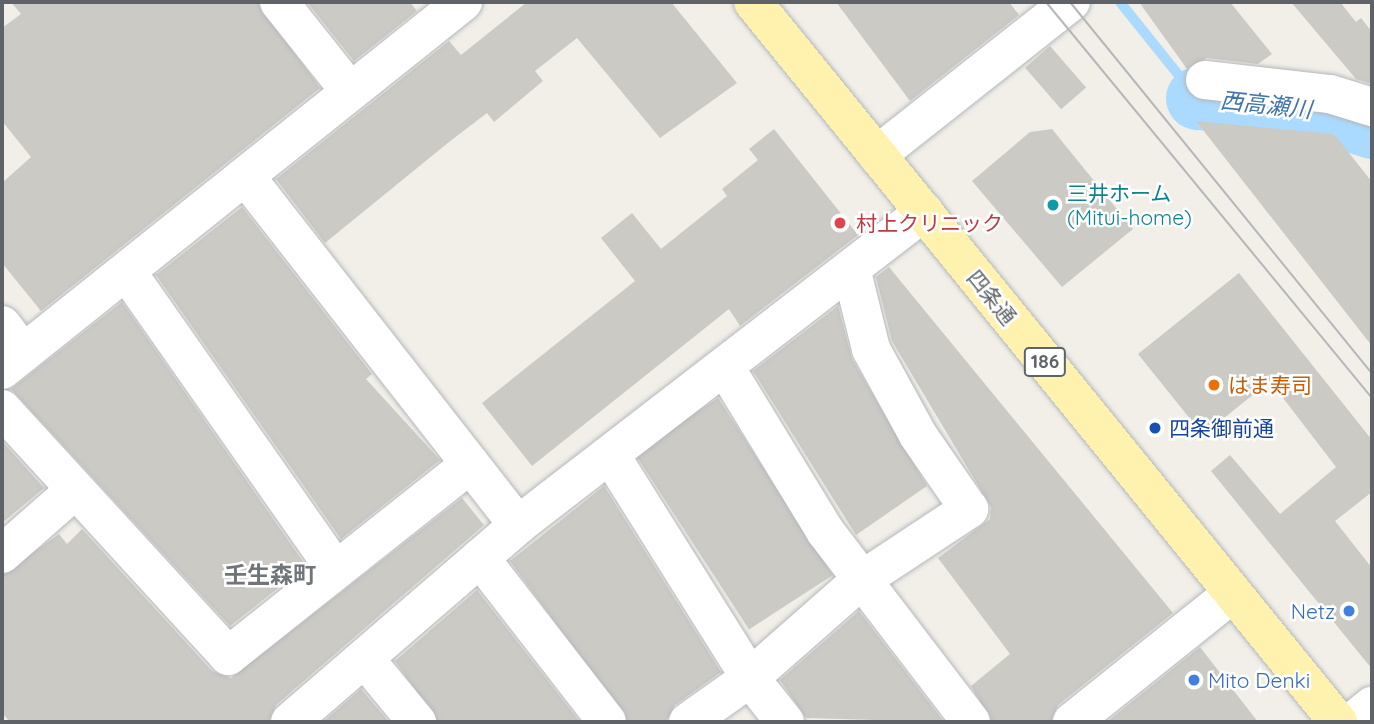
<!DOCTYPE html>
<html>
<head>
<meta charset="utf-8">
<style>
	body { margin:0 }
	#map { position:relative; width:1374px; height:724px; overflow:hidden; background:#f1efe8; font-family:Quicksand,"Noto Sans JP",sans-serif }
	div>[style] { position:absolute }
	.stream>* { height:10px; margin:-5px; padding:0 5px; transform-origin:5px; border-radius:5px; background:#aadaff }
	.river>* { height:63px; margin:-31.5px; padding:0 31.5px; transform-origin:31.5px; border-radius:31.5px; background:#aadaff }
	.building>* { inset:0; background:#cccac5; transform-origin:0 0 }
	.roads { filter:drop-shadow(0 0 2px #b5b8bc) drop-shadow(0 0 2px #b5b8bc) }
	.minor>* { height:38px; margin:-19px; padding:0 19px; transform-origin:19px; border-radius:19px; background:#fff }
	.major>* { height:38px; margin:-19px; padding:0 19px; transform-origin:19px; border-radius:19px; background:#fff2af }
	.tram>* { height:2px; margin:-1px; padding:0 1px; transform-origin:1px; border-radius:1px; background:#b6b7b8 }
	.dots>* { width:19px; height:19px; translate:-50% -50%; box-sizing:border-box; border:4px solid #fff; border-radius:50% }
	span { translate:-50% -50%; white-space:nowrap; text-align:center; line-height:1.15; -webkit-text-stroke:5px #fff; paint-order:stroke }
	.shield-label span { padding:2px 5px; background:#fff; border:2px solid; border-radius:5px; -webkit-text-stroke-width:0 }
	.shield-label { font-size:19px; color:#5f6368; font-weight:700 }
	.culture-label { font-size:21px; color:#0d838f }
	.left { translate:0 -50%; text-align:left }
	.health-label { font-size:21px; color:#be3a42 }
	.street-label { font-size:21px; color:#5f6368 }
	.food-label { font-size:21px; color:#c56008 }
	.transit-label { font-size:21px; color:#164399 }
	.shop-label { font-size:21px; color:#366cbe }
	.right { translate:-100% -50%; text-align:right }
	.water-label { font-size:23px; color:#4174aa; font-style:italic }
	.neighbourhood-label { font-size:23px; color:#70757a; font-weight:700 }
	.frame { position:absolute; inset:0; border:4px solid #5f6368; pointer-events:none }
</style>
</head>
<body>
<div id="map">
	<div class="stream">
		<div style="left:1120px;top:2px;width:123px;rotate:51.3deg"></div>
	</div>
	<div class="river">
		<div style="left:1197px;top:98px;width:104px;rotate:3.3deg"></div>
		<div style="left:1301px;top:104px;width:75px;rotate:17.9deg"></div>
	</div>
	<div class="building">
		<div style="clip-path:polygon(11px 2px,258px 2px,320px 88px,41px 311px,2px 263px,2px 183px,31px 157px,2px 121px,2px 28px,21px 14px)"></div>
		<div style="clip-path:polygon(307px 2px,410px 2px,417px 11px,354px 61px)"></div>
		<div style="clip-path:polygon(527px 2px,671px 2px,737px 83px,660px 138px,577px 38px,535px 71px,543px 81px,494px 122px,487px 113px,449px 142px,325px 243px,276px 179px,449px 41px,461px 55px)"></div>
		<div style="clip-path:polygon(836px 2px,1009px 2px,1019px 15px,910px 101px)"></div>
		<div style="clip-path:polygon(1139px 2px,1230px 2px,1272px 54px,1258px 64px,1207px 58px,1187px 69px)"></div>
		<div style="clip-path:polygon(1291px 2px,1340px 2px,1356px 22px,1361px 18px,1372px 32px,1372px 84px,1356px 79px)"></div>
		<div style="left:1050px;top:46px;width:55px;height:33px;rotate:49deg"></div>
		<div style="clip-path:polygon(1196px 121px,1334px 134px,1372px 182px,1372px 346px)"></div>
		<div style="clip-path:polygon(774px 129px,858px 235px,740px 326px,729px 309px,532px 466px,482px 403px,635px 281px,601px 238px,632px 213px,661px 249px,727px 196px,722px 189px,758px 160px,749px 149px)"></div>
		<div style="clip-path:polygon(1052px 129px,1133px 229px,1062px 287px,972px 181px,1030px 132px)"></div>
		<div style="clip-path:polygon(242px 207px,372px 374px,366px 379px,440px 460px,341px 539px,156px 275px)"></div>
		<div style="clip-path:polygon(889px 267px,1173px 613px,1058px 705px,1051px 722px,992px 722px,971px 686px,1010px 654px,938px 558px,990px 519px,991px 507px,892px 341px,876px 277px)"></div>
		<div style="clip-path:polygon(1239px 273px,1372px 440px,1372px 492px,1335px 521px,1372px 568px,1372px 669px,1211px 471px,1230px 455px,1280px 514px,1336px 467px,1270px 381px,1203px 435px,1138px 354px)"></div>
		<div style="clip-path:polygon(122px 302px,306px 566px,230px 626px,11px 389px)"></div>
		<div style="clip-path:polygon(838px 306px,852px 359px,927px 486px,856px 535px,753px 371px)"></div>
		<div style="left:718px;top:398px;width:211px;height:100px;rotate:57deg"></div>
		<div style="clip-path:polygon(2px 441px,44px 488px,2px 523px)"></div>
		<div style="clip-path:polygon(604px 486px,721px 672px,675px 705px,666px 722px,628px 722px,510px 561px)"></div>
		<div style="clip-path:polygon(462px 498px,484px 525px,276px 705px,269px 722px,10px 722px,2px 713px,2px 575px,59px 534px,67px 544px,82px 529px,212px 671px,231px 678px)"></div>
		<div style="clip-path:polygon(477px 590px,580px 722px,438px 722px,395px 661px)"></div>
		<div style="clip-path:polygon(859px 611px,944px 722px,806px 718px,780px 680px)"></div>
		<div style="clip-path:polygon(1200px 647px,1258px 722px,1107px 722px)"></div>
		<div style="clip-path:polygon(361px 689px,389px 722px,323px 722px)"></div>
	</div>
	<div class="roads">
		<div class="minor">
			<div style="left:279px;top:2px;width:112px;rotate:51.5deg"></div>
			<div style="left:1205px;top:80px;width:126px;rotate:6.4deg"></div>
			<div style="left:1330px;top:94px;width:44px;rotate:17.2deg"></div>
			<div style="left:877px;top:155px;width:247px;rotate:-38.3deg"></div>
			<div style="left:246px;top:177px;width:442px;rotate:52deg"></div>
			<div style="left:127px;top:272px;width:364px;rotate:55deg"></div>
			<div style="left:2px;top:325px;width:35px;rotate:53deg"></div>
			<div style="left:725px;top:367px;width:192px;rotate:58.6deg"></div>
			<div style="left:825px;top:531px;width:240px;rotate:52.6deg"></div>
			<div style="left:2px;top:370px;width:590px;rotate:-38.6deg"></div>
			<div style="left:2px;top:409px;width:335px;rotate:47.5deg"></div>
			<div style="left:228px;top:656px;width:309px;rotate:-38.4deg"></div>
			<div style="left:611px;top:456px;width:262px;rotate:57.9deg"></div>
			<div style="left:750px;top:678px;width:56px;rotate:51.5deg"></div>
			<div style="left:2px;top:554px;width:96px;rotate:-41.2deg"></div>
			<div style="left:480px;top:558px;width:207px;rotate:52.2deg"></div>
			<div style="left:365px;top:659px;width:82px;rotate:50.5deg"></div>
			<div style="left:753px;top:675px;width:142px;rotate:-41.3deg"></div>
			<div style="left:860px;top:581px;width:131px;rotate:-33.4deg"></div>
			<div style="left:969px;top:509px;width:90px;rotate:-124.6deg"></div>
			<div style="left:918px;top:435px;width:98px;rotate:-118.7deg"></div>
			<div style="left:871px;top:349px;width:83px;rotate:-103.9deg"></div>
			<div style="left:290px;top:722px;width:301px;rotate:-40.8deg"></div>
			<div style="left:518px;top:525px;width:513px;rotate:-37.63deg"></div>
			<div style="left:688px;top:722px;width:76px;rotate:-35.4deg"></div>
			<div style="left:1072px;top:722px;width:206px;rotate:-38.7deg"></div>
			<div style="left:1352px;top:722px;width:26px;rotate:-39deg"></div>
		</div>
		<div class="major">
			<div style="left:753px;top:2px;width:928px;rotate:50.91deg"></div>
		</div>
	</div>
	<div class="tram">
		<div style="left:1046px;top:2px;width:513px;rotate:50.54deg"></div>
		<div style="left:1070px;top:2px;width:478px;rotate:50.9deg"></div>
	</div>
	<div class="dots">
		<div style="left:1053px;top:205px;background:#0f9aa8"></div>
		<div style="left:840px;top:223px;background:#e0444e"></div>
		<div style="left:1214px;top:385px;background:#e8710a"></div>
		<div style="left:1155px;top:428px;background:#1a4fb4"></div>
		<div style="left:1349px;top:611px;background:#3f7fe0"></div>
		<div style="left:1194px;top:680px;background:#3f7fe0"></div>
	</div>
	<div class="shield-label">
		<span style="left:1045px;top:362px">186</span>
	</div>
	<div class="culture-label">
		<span class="left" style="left:1067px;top:205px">三井ホーム<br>(Mitui-home)</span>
	</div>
	<div class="health-label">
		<span class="left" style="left:856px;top:223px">村上クリニック</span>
	</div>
	<div class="street-label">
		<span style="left:992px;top:297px;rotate:51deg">四条通</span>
	</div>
	<div class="food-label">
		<span class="left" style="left:1228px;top:385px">はま寿司</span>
	</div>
	<div class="transit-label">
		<span class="left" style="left:1169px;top:428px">四条御前通</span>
	</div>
	<div class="shop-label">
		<span class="right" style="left:1335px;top:611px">Netz</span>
		<span class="left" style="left:1208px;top:680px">Mito Denki</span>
	</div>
	<div class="water-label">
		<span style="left:1266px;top:105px;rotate:6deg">西高瀬川</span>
	</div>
	<div class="neighbourhood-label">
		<span style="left:270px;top:575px">壬生森町</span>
	</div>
	<div class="frame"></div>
</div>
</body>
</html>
